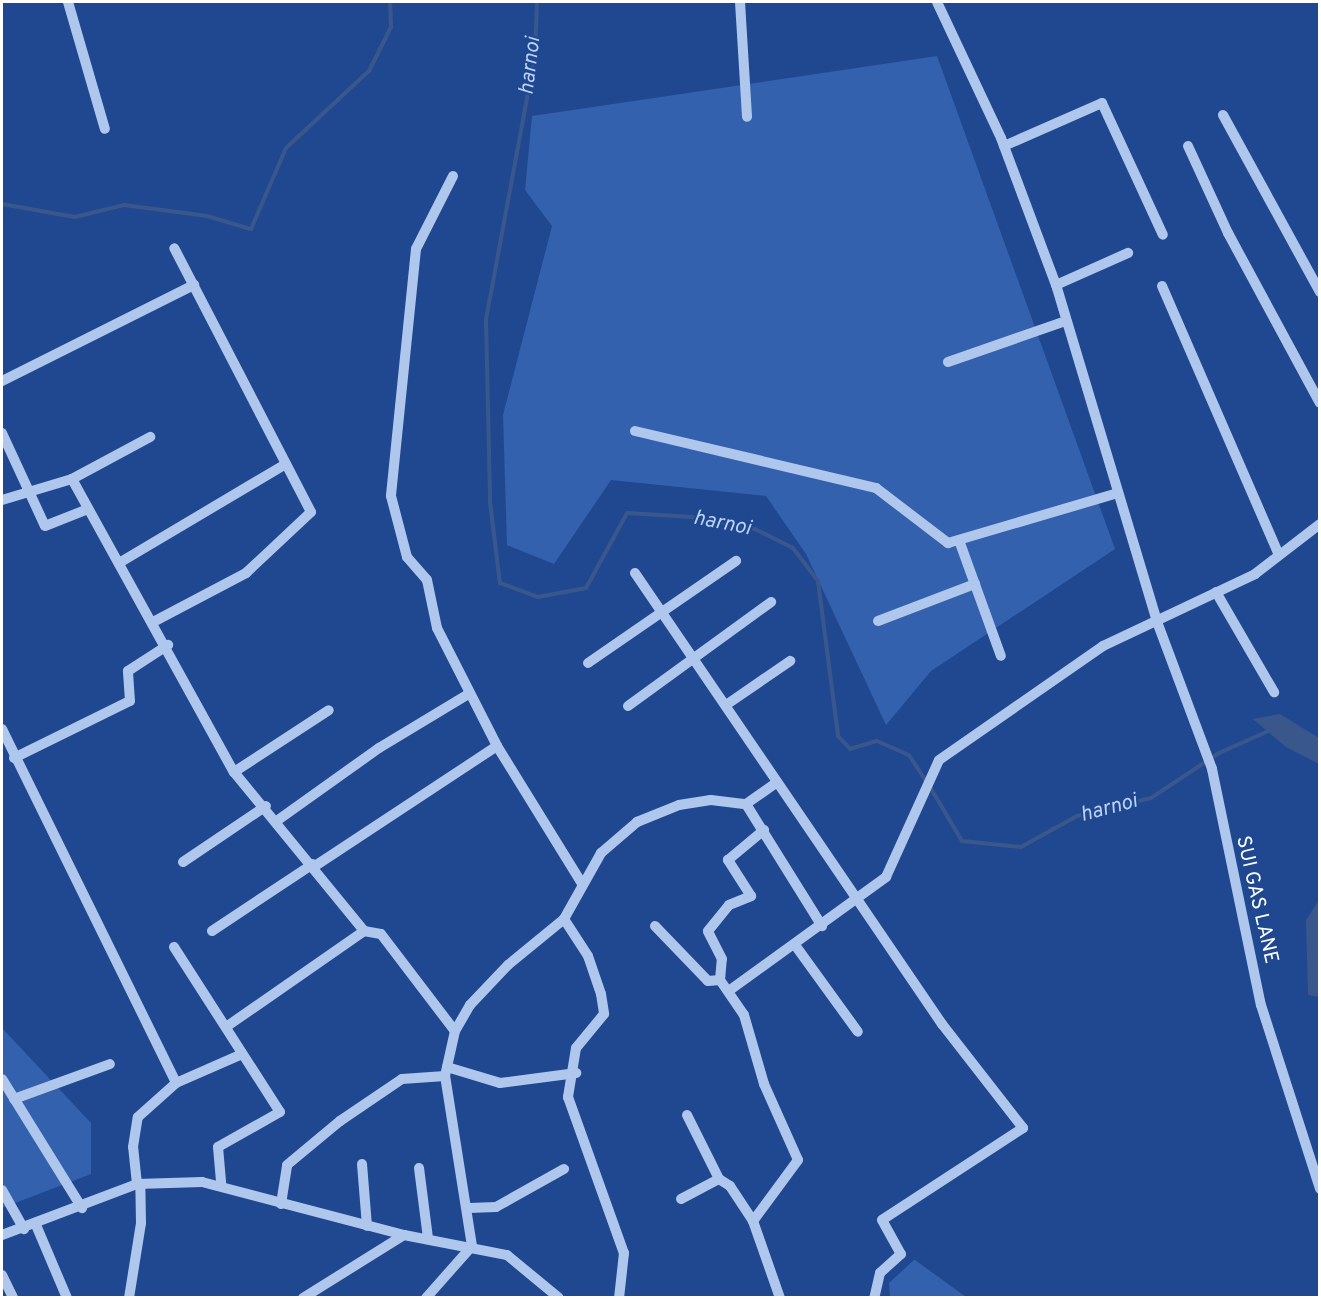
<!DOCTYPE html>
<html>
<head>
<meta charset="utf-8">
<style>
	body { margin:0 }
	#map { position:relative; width:1321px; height:1299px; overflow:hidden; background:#1f4891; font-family:Overpass,sans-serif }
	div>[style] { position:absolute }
	.green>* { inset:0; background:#3361ae }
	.water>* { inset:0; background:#3a578c }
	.stream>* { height:4px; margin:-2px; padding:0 2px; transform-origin:2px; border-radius:2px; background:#3a578c }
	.minor>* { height:10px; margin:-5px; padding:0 5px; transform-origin:5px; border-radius:5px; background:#afc7ed }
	span { translate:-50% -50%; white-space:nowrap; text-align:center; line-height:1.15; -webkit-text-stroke:4.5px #1f4891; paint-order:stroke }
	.street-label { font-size:20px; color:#fff }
	.water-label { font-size:21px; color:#bcd1f4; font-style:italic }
	.frame { position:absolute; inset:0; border:3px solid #fff; pointer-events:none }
</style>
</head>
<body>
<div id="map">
	<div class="green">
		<div style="clip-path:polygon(937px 56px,1115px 549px,931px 671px,886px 725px,806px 554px,766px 496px,611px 480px,554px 564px,507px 545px,503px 415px,552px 226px,525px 190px,532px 116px)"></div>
		<div style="clip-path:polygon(2px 1028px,91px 1123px,91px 1174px,2px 1208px)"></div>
		<div style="clip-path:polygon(914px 1260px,915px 1260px,966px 1297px,890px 1297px,889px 1283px)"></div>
	</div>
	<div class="water">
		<div style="clip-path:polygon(1280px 714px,1319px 738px,1319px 764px,1286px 747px,1253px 719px)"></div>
		<div style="clip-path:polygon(1319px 900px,1319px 997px,1308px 995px,1306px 920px)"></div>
	</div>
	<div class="stream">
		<div style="left:537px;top:2px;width:53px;rotate:92.2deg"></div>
		<div style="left:535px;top:55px;width:269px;rotate:100.5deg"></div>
		<div style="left:486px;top:320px;width:182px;rotate:88.7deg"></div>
		<div style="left:490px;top:502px;width:82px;rotate:83deg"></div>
		<div style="left:500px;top:583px;width:40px;rotate:20.2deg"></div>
		<div style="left:538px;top:597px;width:49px;rotate:-10.6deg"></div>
		<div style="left:586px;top:588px;width:85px;rotate:-61.3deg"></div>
		<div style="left:627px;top:513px;width:66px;rotate:3.5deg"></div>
		<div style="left:693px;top:517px;width:63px;rotate:11deg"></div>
		<div style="left:755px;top:529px;width:42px;rotate:26.6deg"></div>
		<div style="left:793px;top:548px;width:41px;rotate:52.9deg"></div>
		<div style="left:818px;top:581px;width:156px;rotate:82.6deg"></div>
		<div style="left:838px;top:736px;width:18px;rotate:47deg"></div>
		<div style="left:850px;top:749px;width:28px;rotate:-17deg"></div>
		<div style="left:877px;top:741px;width:35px;rotate:24deg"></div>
		<div style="left:909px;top:755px;width:31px;rotate:57deg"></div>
		<div style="left:2px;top:204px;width:74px;rotate:10.1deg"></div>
		<div style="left:75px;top:217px;width:50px;rotate:-13.8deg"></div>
		<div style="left:124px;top:205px;width:84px;rotate:7.5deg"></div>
		<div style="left:207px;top:216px;width:46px;rotate:16.5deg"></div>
		<div style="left:251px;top:229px;width:88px;rotate:-66.6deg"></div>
		<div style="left:286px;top:148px;width:113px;rotate:-42.9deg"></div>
		<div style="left:369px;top:71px;width:49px;rotate:-63.4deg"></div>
		<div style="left:391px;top:27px;width:25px;rotate:-92deg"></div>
		<div style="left:930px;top:787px;width:63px;rotate:59.3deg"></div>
		<div style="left:962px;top:841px;width:59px;rotate:5.8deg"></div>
		<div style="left:1021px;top:847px;width:64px;rotate:-29deg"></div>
		<div style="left:1077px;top:816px;width:76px;rotate:-13.7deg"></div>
		<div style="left:1151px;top:798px;width:82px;rotate:-33.5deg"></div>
		<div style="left:1219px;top:753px;width:59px;rotate:-24deg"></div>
	</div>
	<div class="minor">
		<div style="left:68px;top:2px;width:132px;rotate:73.8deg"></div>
		<div style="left:740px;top:2px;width:115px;rotate:86.5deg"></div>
		<div style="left:937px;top:2px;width:150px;rotate:64.8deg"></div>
		<div style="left:1001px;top:138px;width:160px;rotate:69.5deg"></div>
		<div style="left:1057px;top:288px;width:345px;rotate:73.3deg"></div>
		<div style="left:1156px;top:619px;width:160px;rotate:69.5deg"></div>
		<div style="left:1212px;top:769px;width:241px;rotate:78.3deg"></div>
		<div style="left:1261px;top:1005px;width:193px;rotate:72.2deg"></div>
		<div style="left:1223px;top:115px;width:202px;rotate:61.3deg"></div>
		<div style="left:1004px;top:146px;width:107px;rotate:-23.7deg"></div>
		<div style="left:1102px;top:103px;width:145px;rotate:65.2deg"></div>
		<div style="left:1188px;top:146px;width:96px;rotate:65.3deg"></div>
		<div style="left:1228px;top:233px;width:193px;rotate:61.6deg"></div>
		<div style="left:453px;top:176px;width:82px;rotate:116.9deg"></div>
		<div style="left:416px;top:249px;width:248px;rotate:95.8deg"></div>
		<div style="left:391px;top:496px;width:63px;rotate:75.3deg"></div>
		<div style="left:407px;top:557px;width:30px;rotate:49deg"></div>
		<div style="left:427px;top:580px;width:49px;rotate:78.2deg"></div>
		<div style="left:437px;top:628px;width:132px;rotate:63deg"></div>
		<div style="left:497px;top:746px;width:160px;rotate:58.3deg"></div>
		<div style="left:1056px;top:285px;width:79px;rotate:-24deg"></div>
		<div style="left:1162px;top:286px;width:293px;rotate:66.5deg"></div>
		<div style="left:948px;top:362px;width:125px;rotate:-19.2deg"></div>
		<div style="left:2px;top:381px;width:215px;rotate:-26.6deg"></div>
		<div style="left:635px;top:431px;width:248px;rotate:13.3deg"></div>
		<div style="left:876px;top:488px;width:91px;rotate:37.4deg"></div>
		<div style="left:948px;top:543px;width:177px;rotate:-16.4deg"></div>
		<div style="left:2px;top:433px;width:102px;rotate:65.2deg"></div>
		<div style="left:45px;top:526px;width:46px;rotate:-21.6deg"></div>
		<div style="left:72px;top:479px;width:335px;rotate:61.1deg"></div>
		<div style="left:234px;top:772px;width:205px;rotate:50.7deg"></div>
		<div style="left:364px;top:931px;width:17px;rotate:10deg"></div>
		<div style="left:381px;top:934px;width:122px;rotate:52.7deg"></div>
		<div style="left:2px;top:500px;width:73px;rotate:-16.7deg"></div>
		<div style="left:72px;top:479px;width:89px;rotate:-28.3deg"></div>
		<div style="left:960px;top:543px;width:120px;rotate:70.1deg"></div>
		<div style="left:119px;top:563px;width:194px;rotate:-30.7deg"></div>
		<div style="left:635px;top:573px;width:546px;rotate:55.76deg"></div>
		<div style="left:942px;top:1024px;width:132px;rotate:52.1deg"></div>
		<div style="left:1023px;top:1128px;width:168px;rotate:146.9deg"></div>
		<div style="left:882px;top:1220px;width:39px;rotate:61deg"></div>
		<div style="left:901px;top:1254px;width:28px;rotate:138deg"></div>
		<div style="left:880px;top:1273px;width:26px;rotate:103deg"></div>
		<div style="left:1216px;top:592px;width:116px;rotate:59.9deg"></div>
		<div style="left:155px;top:621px;width:103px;rotate:-27.8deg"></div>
		<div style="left:246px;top:573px;width:89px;rotate:-43.2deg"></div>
		<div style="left:311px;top:512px;width:297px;rotate:-117.4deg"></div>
		<div style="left:878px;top:621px;width:104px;rotate:-20.9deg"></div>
		<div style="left:588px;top:663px;width:180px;rotate:-34.6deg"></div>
		<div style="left:726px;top:705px;width:78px;rotate:-34.5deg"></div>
		<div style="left:628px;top:706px;width:177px;rotate:-36deg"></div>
		<div style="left:2px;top:729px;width:394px;rotate:63.8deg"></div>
		<div style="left:14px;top:758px;width:129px;rotate:-26.2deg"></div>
		<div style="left:130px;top:701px;width:30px;rotate:-94deg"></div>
		<div style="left:128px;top:671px;width:48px;rotate:-33deg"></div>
		<div style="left:234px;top:772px;width:113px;rotate:-33.1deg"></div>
		<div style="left:746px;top:804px;width:144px;rotate:58.1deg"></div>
		<div style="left:278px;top:820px;width:124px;rotate:-35.5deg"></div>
		<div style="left:379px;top:748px;width:106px;rotate:-31.1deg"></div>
		<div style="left:183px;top:862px;width:100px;rotate:-34deg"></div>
		<div style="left:315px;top:866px;width:218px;rotate:-33.4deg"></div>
		<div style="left:564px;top:919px;width:44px;rotate:57deg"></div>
		<div style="left:588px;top:956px;width:40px;rotate:71.1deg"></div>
		<div style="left:601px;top:994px;width:20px;rotate:81deg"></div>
		<div style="left:604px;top:1014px;width:44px;rotate:129.5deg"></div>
		<div style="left:576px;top:1048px;width:50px;rotate:99.3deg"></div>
		<div style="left:568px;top:1097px;width:166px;rotate:70.3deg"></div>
		<div style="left:624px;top:1253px;width:45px;rotate:96.3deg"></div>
		<div style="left:655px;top:926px;width:76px;rotate:46.1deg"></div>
		<div style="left:708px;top:981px;width:12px;rotate:-5deg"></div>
		<div style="left:720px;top:980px;width:21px;rotate:-85deg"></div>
		<div style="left:722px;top:959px;width:31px;rotate:-117deg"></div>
		<div style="left:708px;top:931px;width:33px;rotate:-51deg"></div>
		<div style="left:729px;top:905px;width:24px;rotate:-22deg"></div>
		<div style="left:751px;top:896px;width:43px;rotate:-122.6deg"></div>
		<div style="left:728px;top:860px;width:47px;rotate:-39.8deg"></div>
		<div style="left:212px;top:931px;width:121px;rotate:-33.6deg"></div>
		<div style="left:795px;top:945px;width:107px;rotate:54.1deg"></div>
		<div style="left:174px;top:947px;width:196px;rotate:57.3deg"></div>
		<div style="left:280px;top:1112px;width:71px;rotate:150.6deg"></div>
		<div style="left:218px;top:1147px;width:38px;rotate:85deg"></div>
		<div style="left:720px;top:980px;width:42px;rotate:55.6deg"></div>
		<div style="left:744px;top:1015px;width:72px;rotate:73.8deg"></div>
		<div style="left:764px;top:1084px;width:83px;rotate:65.9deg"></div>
		<div style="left:798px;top:1160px;width:76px;rotate:126.4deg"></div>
		<div style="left:753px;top:1221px;width:82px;rotate:70.7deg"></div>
		<div style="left:730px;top:990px;width:193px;rotate:-35.9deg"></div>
		<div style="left:886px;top:877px;width:128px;rotate:-65.6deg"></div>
		<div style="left:939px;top:760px;width:200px;rotate:-34.8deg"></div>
		<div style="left:1103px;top:646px;width:168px;rotate:-25.3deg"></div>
		<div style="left:1255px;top:574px;width:82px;rotate:-37.6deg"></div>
		<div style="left:226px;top:1027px;width:168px;rotate:-34.8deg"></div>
		<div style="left:447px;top:1067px;width:55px;rotate:16.8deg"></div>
		<div style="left:500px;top:1083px;width:77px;rotate:-7.5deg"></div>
		<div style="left:2px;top:1079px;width:152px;rotate:58.2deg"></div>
		<div style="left:14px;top:1099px;width:102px;rotate:-20deg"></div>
		<div style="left:687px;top:1115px;width:72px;rotate:63.4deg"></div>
		<div style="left:362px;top:1164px;width:62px;rotate:85.4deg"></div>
		<div style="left:419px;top:1168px;width:71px;rotate:82.7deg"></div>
		<div style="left:137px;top:1184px;width:37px;rotate:-96deg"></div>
		<div style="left:133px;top:1147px;width:30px;rotate:-81deg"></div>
		<div style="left:138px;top:1117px;width:51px;rotate:-41.8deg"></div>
		<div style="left:176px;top:1083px;width:72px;rotate:-23.7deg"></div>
		<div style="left:2px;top:1190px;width:45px;rotate:60.6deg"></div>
		<div style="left:681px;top:1199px;width:43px;rotate:-27.8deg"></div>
		<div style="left:719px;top:1179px;width:13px;rotate:32deg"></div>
		<div style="left:730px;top:1186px;width:42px;rotate:56.7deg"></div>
		<div style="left:281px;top:1204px;width:39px;rotate:-81deg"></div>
		<div style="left:287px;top:1165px;width:69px;rotate:-39.7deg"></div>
		<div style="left:340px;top:1121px;width:75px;rotate:-34.1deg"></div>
		<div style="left:402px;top:1079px;width:43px;rotate:-4deg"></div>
		<div style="left:469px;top:1208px;width:27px;rotate:-2deg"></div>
		<div style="left:496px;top:1207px;width:78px;rotate:-29.2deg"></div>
		<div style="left:36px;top:1225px;width:79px;rotate:67deg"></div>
		<div style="left:2px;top:1235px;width:144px;rotate:-20.7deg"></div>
		<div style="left:137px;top:1184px;width:65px;rotate:-1.8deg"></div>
		<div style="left:202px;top:1182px;width:209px;rotate:14.7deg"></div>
		<div style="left:404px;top:1235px;width:105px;rotate:11deg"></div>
		<div style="left:507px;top:1255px;width:67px;rotate:39.6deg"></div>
		<div style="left:2px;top:1275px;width:25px;rotate:64deg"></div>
		<div style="left:129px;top:1298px;width:76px;rotate:-80.9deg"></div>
		<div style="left:141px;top:1223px;width:39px;rotate:-91deg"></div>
		<div style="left:303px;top:1298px;width:119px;rotate:-32deg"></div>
		<div style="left:426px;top:1298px;width:69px;rotate:-48.5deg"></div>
		<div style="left:472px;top:1246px;width:172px;rotate:-99deg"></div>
		<div style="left:445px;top:1076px;width:46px;rotate:-77.5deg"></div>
		<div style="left:455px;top:1031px;width:30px;rotate:-60deg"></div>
		<div style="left:470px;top:1005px;width:55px;rotate:-46.5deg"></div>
		<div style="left:508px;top:965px;width:72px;rotate:-39.4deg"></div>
		<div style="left:564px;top:919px;width:76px;rotate:-60.7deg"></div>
		<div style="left:601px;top:853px;width:48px;rotate:-40.7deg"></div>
		<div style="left:637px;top:822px;width:45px;rotate:-22deg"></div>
		<div style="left:679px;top:805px;width:32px;rotate:-9deg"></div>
		<div style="left:711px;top:800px;width:35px;rotate:7deg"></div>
		<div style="left:746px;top:804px;width:38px;rotate:-35deg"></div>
	</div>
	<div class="street-label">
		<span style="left:1256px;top:900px;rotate:77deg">SUI GAS LANE</span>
	</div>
	<div class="water-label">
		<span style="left:531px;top:66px;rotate:-83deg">harnoi</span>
		<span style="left:722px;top:524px;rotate:11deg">harnoi</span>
		<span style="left:1109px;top:809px;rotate:-15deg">harnoi</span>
	</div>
	<div class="frame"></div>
</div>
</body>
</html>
